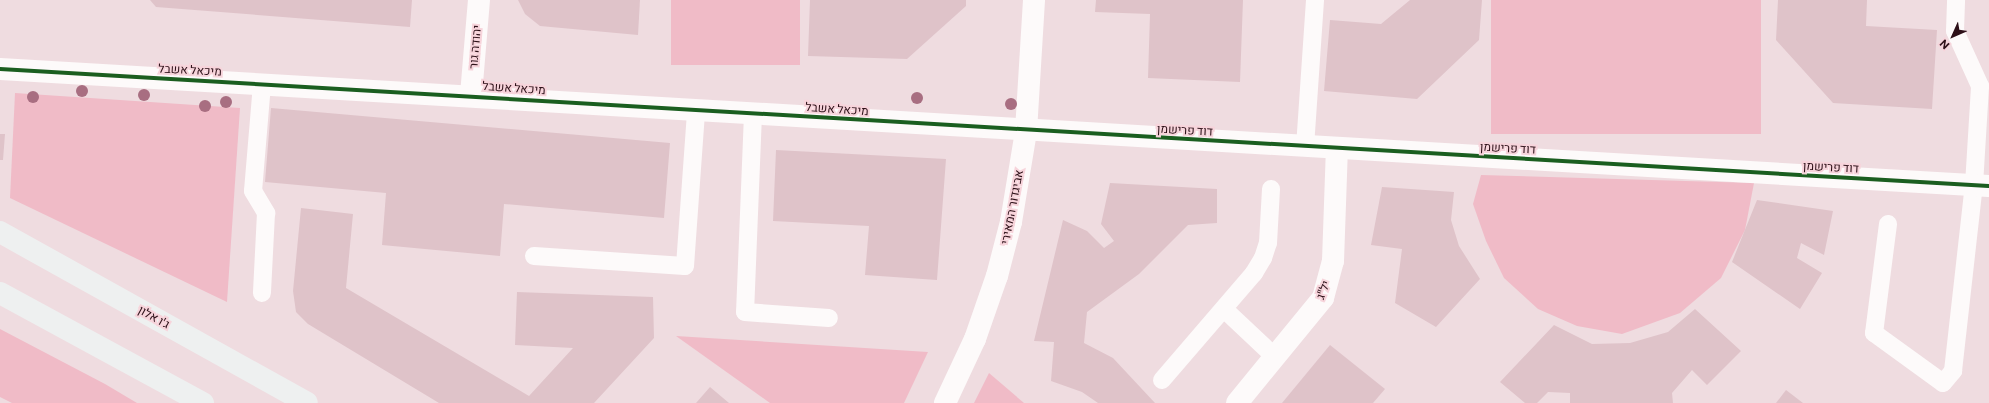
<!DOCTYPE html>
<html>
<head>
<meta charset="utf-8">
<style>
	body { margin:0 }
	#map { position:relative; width:1989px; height:403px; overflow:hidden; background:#efdce0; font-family:Commissioner,Heebo,sans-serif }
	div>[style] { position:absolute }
	.green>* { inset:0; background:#f0bbc7; transform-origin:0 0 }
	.building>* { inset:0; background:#dfc3c9 }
	.lane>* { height:18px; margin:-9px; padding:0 9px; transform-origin:9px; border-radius:9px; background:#fdfafa }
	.street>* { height:22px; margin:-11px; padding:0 11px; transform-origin:11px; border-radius:11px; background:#fdfafa }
	.secondary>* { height:22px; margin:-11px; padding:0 11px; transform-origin:11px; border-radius:11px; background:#eef0f0 }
	.cycleway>* { height:4px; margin:-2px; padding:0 2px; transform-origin:2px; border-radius:2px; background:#1b5e20 }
	.trees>* { width:12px; height:12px; margin:-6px; border-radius:50%; background:#a86e81 }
	span { translate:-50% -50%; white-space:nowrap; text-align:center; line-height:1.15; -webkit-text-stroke:4px #f7d4db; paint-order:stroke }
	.street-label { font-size:12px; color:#2d1018 }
	.north { position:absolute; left:1933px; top:16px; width:40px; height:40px; -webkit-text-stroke:3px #f7d4db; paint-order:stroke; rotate:225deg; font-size:11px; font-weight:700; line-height:16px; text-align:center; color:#2d1018 }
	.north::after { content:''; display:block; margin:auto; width:14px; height:18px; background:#2d1018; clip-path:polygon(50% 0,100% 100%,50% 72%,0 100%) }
</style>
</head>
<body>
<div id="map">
	<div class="green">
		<div style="left:671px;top:0;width:129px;height:65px"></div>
		<div style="left:1491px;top:0;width:270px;height:134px"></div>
		<div style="clip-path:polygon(15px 93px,240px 108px,227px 302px,10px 198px)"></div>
		<div style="clip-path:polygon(1481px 175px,1754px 183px,1745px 230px,1721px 278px,1680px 313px,1622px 334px,1577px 326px,1538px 309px,1504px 278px,1486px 241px,1473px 204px)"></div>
		<div style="clip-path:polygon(0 329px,105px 384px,137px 403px,12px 403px,0 397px)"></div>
		<div style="clip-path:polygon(676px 336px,928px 352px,904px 403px,770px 403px)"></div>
		<div style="clip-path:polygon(989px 373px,1024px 403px,974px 403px)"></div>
	</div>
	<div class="building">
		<div style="clip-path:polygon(150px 0,412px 0,410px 27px,156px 7px)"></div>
		<div style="clip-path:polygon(518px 0,640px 0,638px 35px,540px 26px,525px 14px)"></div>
		<div style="clip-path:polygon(810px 0,966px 0,966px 6px,907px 59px,808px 56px)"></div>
		<div style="clip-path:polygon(1096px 0,1243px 0,1240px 82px,1148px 78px,1150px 14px,1095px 12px)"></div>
		<div style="clip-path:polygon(1410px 0,1482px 0,1479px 40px,1417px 99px,1324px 91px,1330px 20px,1381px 24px)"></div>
		<div style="clip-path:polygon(1778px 0,1867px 0,1866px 26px,1937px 30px,1932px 109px,1833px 103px,1776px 40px)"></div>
		<div style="clip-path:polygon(271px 108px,670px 143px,664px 218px,504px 204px,500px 256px,382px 245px,386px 193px,265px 182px)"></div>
		<div style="clip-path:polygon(0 134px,5px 134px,3px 160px,0 160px)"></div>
		<div style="clip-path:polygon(776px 150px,946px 159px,937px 280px,865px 275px,869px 226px,773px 221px)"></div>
		<div style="clip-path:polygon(1110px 183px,1217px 189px,1217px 223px,1188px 225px,1139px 274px,1087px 312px,1084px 343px,1113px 358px,1155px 403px,1098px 403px,1082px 392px,1051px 381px,1054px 342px,1034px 341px,1063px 220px,1087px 231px,1104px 248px,1114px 241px,1101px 224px)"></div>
		<div style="clip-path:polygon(1382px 187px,1454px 192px,1451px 220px,1459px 246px,1480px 279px,1436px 327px,1395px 303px,1402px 249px,1371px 245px)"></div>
		<div style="clip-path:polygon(1757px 200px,1833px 211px,1824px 255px,1801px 243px,1797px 258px,1822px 273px,1800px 309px,1732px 262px)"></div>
		<div style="clip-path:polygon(301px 208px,353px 214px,346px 288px,529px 396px,573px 348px,515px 345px,517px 292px,653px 297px,654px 338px,594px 403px,439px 403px,308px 324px,296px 312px,293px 291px)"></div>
		<div style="clip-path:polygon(1695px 309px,1741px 351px,1707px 385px,1692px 370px,1672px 393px,1673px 403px,1570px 403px,1570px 393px,1548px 392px,1537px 403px,1525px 403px,1500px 382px,1554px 325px,1592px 344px,1630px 343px,1668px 332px)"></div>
		<div style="clip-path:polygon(1330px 345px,1385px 389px,1373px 403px,1282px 403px)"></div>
		<div style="clip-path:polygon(710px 387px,729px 403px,696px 403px)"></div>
		<div style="clip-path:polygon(1786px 390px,1803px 403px,1776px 403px)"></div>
	</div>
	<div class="lane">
		<div style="left:262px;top:84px;width:107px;rotate:94.8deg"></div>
		<div style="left:253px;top:191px;width:26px;rotate:59deg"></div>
		<div style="left:266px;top:213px;width:80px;rotate:92.9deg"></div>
		<div style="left:753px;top:114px;width:198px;rotate:92.3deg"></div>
		<div style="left:745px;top:312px;width:84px;rotate:4.1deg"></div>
		<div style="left:1305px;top:147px;width:147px;rotate:-86.1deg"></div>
		<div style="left:1888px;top:224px;width:110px;rotate:97.3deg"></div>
		<div style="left:1874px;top:333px;width:85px;rotate:35.9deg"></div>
		<div style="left:1943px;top:383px;width:16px;rotate:-50deg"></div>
		<div style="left:1953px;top:371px;width:187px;rotate:-83.6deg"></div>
		<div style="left:1974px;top:185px;width:99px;rotate:-86.5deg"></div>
		<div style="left:1980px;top:86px;width:60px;rotate:-114.4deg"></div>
		<div style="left:1955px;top:31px;width:31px;rotate:-88deg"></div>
		<div style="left:534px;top:256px;width:151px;rotate:3.8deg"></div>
		<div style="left:685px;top:266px;width:155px;rotate:-85.9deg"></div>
		<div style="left:1224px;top:309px;width:70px;rotate:43.3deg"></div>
		<div style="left:1162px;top:380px;width:141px;rotate:-49.3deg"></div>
		<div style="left:1254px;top:273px;width:17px;rotate:-59deg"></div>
		<div style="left:1263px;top:258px;width:16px;rotate:-72deg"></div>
		<div style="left:1268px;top:243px;width:54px;rotate:-86.8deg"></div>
	</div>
	<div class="street">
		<div style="left:0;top:69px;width:1992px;rotate:3.37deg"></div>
		<div style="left:471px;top:95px;width:95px;rotate:-85.2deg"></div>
		<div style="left:945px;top:403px;width:71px;rotate:-64.9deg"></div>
		<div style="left:975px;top:339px;width:67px;rotate:-70.8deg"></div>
		<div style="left:997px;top:276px;width:56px;rotate:-75.5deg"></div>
		<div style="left:1011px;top:222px;width:92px;rotate:-80.6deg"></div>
		<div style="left:1026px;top:131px;width:131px;rotate:-86.5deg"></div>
		<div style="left:1237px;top:403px;width:136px;rotate:-50.7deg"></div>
		<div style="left:1323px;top:298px;width:38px;rotate:-75deg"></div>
		<div style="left:1333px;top:261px;width:112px;rotate:-88deg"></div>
	</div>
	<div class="secondary">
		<div style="left:0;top:232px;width:351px;rotate:29.1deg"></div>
		<div style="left:0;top:293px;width:231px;rotate:28.5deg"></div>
	</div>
	<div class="cycleway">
		<div style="left:0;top:69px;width:1992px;rotate:3.37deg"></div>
	</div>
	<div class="trees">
		<div style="left:82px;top:91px"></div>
		<div style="left:144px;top:95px"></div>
		<div style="left:33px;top:97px"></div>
		<div style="left:917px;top:98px"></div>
		<div style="left:226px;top:102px"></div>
		<div style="left:1011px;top:104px"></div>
		<div style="left:205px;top:106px"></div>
	</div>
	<div class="street-label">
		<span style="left:475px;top:47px;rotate:-85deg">יהודה גור</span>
		<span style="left:190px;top:70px;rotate:3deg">מיכאל אשבל</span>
		<span style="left:514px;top:88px;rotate:4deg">מיכאל אשבל</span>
		<span style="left:837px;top:109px;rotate:4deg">מיכאל אשבל</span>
		<span style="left:1185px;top:130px;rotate:3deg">דוד פרישמן</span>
		<span style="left:1508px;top:148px;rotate:3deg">דוד פרישמן</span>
		<span style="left:1831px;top:167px;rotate:3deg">דוד פרישמן</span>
		<span style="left:1012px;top:207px;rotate:-79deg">אביגדור המאירי</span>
		<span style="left:1323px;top:290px;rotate:-69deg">יל"ג</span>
		<span style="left:154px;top:317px;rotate:29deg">ג'ו אלון</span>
	</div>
	<div class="north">N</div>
</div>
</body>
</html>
